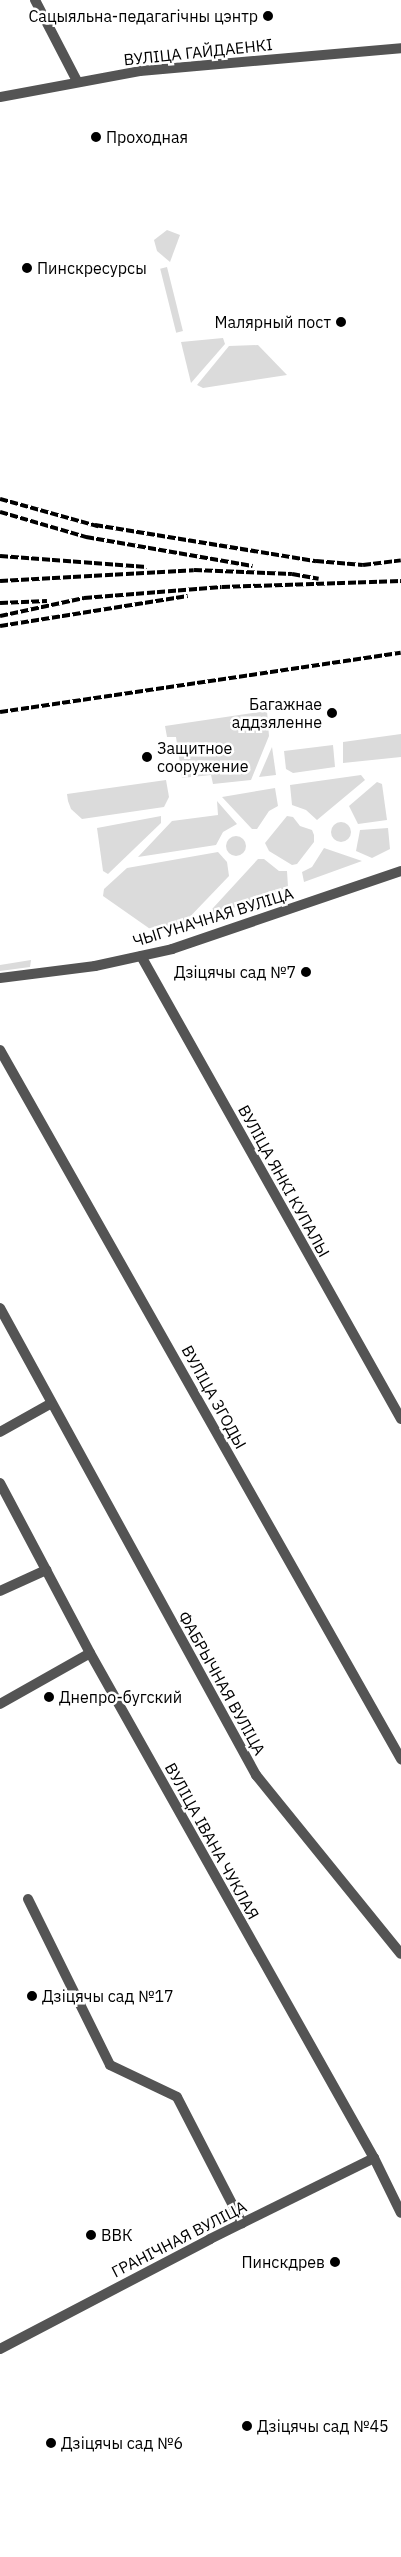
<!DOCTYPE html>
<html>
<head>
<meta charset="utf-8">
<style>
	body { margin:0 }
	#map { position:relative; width:401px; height:2557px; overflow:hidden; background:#fff; font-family:"IBM Plex Sans",sans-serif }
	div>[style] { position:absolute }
	.green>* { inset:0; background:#dbdbdb; transform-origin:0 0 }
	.round { border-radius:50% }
	.minor>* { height:10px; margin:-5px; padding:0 5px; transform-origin:5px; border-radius:5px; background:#545454 }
	.tertiary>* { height:10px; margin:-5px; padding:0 5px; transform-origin:5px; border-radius:5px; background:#545454 }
	.rail>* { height:4px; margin-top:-2px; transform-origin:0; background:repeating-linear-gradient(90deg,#000 0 8px,transparent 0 10.5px) }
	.dots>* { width:14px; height:14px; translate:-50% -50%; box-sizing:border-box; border:2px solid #fff; border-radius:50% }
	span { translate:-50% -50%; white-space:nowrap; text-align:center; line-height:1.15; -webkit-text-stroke:5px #fff; paint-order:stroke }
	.poi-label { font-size:16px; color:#000 }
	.right { translate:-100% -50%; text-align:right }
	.left { translate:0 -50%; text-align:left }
	.street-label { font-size:16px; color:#000 }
</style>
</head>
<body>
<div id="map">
	<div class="green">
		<div style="clip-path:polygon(167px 230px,180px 235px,170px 262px,157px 251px,154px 240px)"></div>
		<div style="left:167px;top:267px;width:66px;height:7px;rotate:76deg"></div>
		<div style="clip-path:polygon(223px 338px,225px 344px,191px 383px,181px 342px)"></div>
		<div style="clip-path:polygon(258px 345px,287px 375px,203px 388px,197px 385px,229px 346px)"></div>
		<div style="clip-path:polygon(267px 711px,269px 736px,251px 780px,213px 784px,211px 775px,182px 778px,176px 737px,167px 737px,165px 726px)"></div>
		<div style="clip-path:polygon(401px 734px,401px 757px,343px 763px,343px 742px)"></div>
		<div style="clip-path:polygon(333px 745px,335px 767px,293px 773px,286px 769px,284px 751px)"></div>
		<div style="clip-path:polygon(272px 747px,276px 775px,259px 777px)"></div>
		<div style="clip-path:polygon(361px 775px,365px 780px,317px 820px,306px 810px,292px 805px,290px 785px)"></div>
		<div style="clip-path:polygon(166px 780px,169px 797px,164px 807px,82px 819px,71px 809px,68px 801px,67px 794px)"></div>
		<div style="clip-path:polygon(377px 782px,382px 784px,387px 820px,358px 824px,349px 806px)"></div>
		<div style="clip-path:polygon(275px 788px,278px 806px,269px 811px,257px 829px,252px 829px,222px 797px)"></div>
		<div style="clip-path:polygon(217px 801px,237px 824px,223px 832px,216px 845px,138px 857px,172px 821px,218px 815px)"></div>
		<div style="clip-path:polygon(161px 816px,161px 823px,108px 874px,103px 871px,97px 828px)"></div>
		<div style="clip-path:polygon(287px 816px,293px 817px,300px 826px,312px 830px,314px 835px,314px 842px,297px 864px,292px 865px,269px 851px,265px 843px)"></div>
		<div class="round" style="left:331px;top:822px;width:20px;height:20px"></div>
		<div style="clip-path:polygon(388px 828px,390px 849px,372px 858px,356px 851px,360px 830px)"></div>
		<div class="round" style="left:226px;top:836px;width:20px;height:20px"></div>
		<div style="clip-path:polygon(324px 848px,362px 861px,304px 882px,302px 872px,312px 867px)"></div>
		<div style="clip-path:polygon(218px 852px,227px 862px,229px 876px,183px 924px,153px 931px,103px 896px,104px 889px,127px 868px)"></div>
		<div style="clip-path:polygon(258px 859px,264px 859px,279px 871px,287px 871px,288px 887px,202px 920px)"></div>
		<div style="clip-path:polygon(31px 960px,30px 967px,0 971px,0 965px)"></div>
	</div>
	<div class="minor">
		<div style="left:141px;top:956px;width:531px;rotate:60.68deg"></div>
		<div style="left:0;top:1050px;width:815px;rotate:60.51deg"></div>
		<div style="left:0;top:1308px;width:533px;rotate:61.27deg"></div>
		<div style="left:256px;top:1775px;width:230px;rotate:51deg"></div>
		<div style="left:0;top:1432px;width:57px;rotate:-29.2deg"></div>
		<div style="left:0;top:1591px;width:51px;rotate:-24.5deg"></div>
		<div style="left:28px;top:1899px;width:185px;rotate:63.7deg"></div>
		<div style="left:110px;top:2065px;width:74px;rotate:25.5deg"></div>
		<div style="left:177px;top:2097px;width:142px;rotate:62.7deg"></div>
		<div style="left:0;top:2349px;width:237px;rotate:-27.6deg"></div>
		<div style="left:210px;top:2239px;width:183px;rotate:-26.3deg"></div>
	</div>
	<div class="tertiary">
		<div style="left:35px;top:0;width:91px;rotate:62.6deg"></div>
		<div style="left:0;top:97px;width:142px;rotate:-10.5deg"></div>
		<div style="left:140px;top:71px;width:262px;rotate:-5deg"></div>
		<div style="left:0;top:978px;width:96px;rotate:-7.2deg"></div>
		<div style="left:95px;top:966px;width:79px;rotate:-12.4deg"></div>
		<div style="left:172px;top:949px;width:242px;rotate:-18.8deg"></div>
		<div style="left:0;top:1483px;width:192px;rotate:62.1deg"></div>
		<div style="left:90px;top:1653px;width:579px;rotate:60.65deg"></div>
		<div style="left:374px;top:2158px;width:61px;rotate:63.9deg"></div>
		<div style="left:0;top:1704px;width:103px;rotate:-29.5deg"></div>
	</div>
	<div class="rail">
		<div style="left:0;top:499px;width:105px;rotate:15.5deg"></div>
		<div style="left:0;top:512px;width:90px;rotate:16.2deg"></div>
		<div style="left:86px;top:537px;width:169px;rotate:9.9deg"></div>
		<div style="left:95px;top:525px;width:224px;rotate:9.3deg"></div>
		<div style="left:316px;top:561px;width:47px;rotate:4.9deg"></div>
		<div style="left:363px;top:565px;width:38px;rotate:-7deg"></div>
		<div style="left:0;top:556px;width:147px;rotate:4.3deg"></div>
		<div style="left:0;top:581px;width:194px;rotate:-3.2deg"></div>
		<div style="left:194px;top:570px;width:98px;rotate:2.3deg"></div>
		<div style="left:292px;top:574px;width:27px;rotate:10deg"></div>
		<div style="left:0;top:603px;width:47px;rotate:-2.4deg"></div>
		<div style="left:0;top:616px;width:86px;rotate:-12.1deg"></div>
		<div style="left:84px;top:598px;width:138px;rotate:-4.6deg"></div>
		<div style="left:222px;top:587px;width:179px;rotate:-1.9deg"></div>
		<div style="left:0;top:626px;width:190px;rotate:-9.1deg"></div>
		<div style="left:0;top:712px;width:405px;rotate:-8.4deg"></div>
	</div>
	<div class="dots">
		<div style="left:268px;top:16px;background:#000"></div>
		<div style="left:96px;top:137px;background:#000"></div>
		<div style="left:27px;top:268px;background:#000"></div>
		<div style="left:341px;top:322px;background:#000"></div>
		<div style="left:332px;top:713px;background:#000"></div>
		<div style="left:147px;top:757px;background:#000"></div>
		<div style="left:306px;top:972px;background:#000"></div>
		<div style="left:49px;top:1697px;background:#000"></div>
		<div style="left:32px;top:1996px;background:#000"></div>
		<div style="left:91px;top:2235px;background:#000"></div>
		<div style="left:335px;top:2262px;background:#000"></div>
		<div style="left:247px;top:2426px;background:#000"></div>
		<div style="left:51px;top:2443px;background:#000"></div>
	</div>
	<div class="poi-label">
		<span class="right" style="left:258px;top:16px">Сацыяльна-педагагічны цэнтр</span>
		<span class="left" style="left:106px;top:137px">Проходная</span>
		<span class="left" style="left:37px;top:268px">Пинскресурсы</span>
		<span class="right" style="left:331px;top:322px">Малярный пост</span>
		<span class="right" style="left:322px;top:713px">Багажнае<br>аддзяленне</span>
		<span class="left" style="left:157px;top:757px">Защитное<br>сооружение</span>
		<span class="right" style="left:296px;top:972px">Дзіцячы сад №7</span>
		<span class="left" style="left:59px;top:1697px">Днепро-бугский</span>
		<span class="left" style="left:42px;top:1996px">Дзіцячы сад №17</span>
		<span class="left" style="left:101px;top:2235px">ВВК</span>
		<span class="right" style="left:325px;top:2262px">Пинскдрев</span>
		<span class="left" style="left:257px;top:2426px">Дзіцячы сад №45</span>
		<span class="left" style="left:61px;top:2443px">Дзіцячы сад №6</span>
	</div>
	<div class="street-label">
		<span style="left:198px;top:52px;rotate:-6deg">ВУЛІЦА ГАЙДАЕНКІ</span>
		<span style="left:213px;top:917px;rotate:-17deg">ЧЫГУНАЧНАЯ ВУЛІЦА</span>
		<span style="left:284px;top:1181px;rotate:61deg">ВУЛІЦА ЯНКІ КУПАЛЫ</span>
		<span style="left:214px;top:1397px;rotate:61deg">ВУЛІЦА ЗГОДЫ</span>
		<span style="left:222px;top:1683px;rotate:61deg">ФАБРЫЧНАЯ ВУЛІЦА</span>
		<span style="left:212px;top:1841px;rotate:61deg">ВУЛІЦА ІВАНА ЧУКЛАЯ</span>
		<span style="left:179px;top:2239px;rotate:-27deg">ГРАНІЧНАЯ ВУЛІЦА</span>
	</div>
</div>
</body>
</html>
